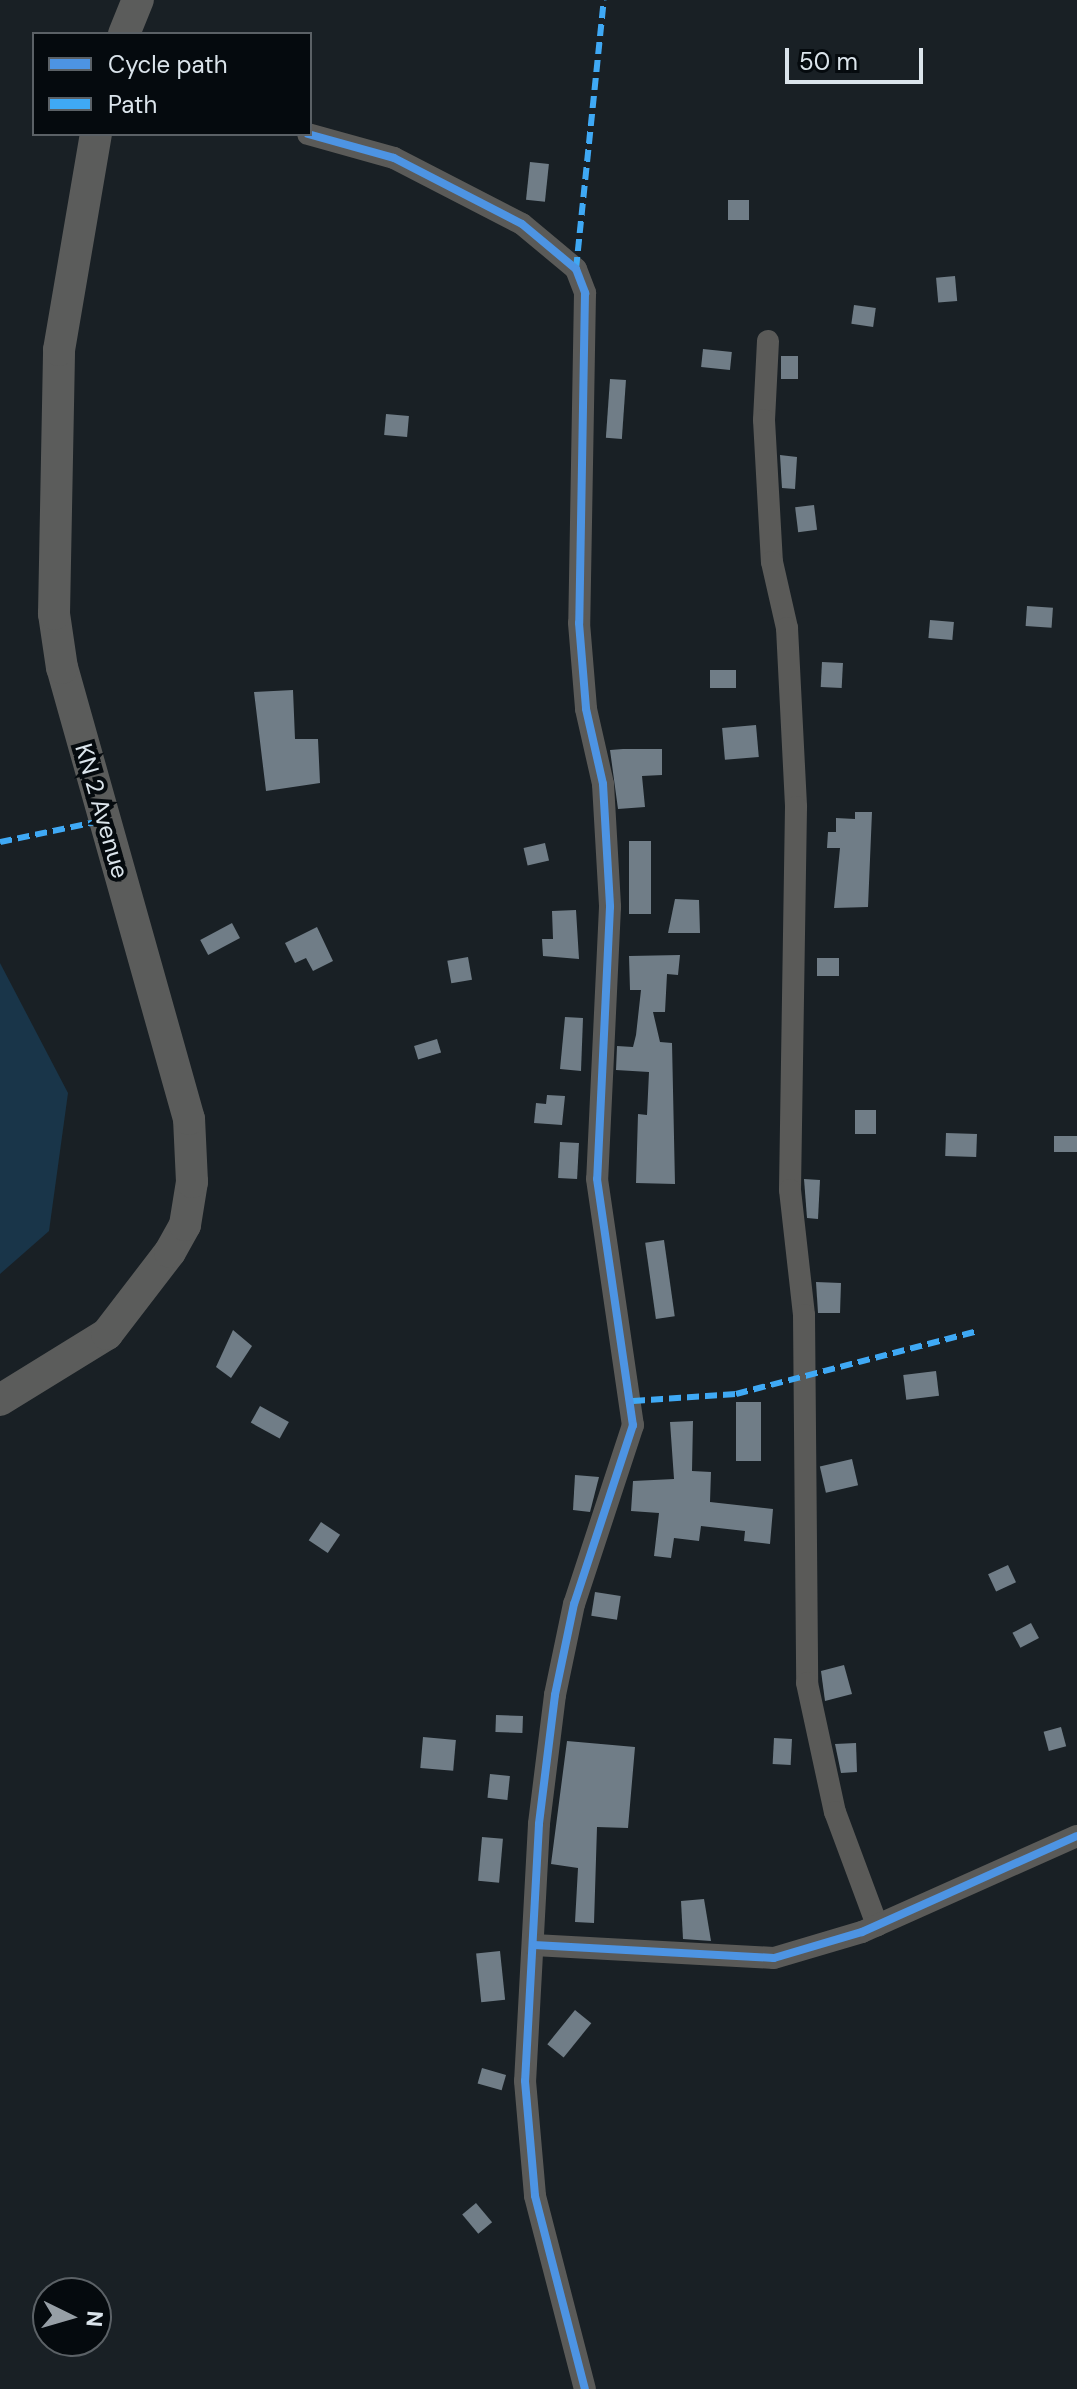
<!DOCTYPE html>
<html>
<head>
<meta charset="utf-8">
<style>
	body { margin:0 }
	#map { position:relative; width:1077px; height:2389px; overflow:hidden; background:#192025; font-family:"DM Sans",sans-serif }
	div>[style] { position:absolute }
	.green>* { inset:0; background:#193549 }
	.building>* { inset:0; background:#707d87; transform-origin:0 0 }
	.minor>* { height:22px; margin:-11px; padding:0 11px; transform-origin:11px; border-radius:11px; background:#5a5a58 }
	.secondary>* { height:32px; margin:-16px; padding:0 16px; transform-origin:16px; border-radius:16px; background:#5b5c5b }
	.quiet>* { height:6px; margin-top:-3px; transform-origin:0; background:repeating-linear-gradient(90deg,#3fa9f5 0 12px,transparent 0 18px) }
	.cycleway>* { height:8px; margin:-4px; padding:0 4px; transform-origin:4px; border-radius:4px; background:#4d94e3 }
	span { translate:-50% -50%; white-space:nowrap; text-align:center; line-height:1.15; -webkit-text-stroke:8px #050a0e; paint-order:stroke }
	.street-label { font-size:24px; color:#dbe4eb }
	.legend { position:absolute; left:32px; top:32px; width:280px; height:104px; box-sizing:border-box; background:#050a0e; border:2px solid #5b6166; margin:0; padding:10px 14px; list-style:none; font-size:24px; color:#dbe4eb }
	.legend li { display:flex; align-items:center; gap:16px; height:40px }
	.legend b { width:40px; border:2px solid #5b6166 }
	.north { position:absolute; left:32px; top:2277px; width:80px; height:80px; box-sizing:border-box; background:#050a0e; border:2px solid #5b6166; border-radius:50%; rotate:95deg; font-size:22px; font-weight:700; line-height:32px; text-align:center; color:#dbe4eb }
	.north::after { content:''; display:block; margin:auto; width:28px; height:36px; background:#979fa6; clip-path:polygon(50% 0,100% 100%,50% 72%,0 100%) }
	.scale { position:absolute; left:785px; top:48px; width:138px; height:36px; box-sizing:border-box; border:4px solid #dbe4eb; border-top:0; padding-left:10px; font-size:24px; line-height:28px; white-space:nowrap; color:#dbe4eb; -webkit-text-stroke:6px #050a0e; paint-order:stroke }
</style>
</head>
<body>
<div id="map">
	<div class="green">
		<div style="clip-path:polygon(0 963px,68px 1093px,49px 1231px,0 1274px)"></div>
	</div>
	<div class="building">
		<div style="left:530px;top:162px;width:19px;height:38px;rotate:6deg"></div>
		<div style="left:749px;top:200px;width:20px;height:21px;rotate:90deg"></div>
		<div style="left:955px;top:276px;width:25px;height:19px;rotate:85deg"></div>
		<div style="left:854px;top:305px;width:22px;height:19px;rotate:8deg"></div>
		<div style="left:703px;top:349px;width:29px;height:18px;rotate:6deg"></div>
		<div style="left:781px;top:356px;width:17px;height:23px"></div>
		<div style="left:610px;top:379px;width:16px;height:59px;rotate:4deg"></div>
		<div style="left:386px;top:414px;width:23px;height:21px;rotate:5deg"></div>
		<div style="clip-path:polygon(780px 455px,797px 457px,795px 489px,782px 488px)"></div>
		<div style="left:814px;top:505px;width:25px;height:19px;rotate:83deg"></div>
		<div style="left:1027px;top:606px;width:26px;height:20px;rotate:4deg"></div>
		<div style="left:930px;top:620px;width:24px;height:18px;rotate:5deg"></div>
		<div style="left:822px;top:662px;width:21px;height:25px;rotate:3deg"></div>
		<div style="left:710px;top:670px;width:26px;height:18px"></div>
		<div style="clip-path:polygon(293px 690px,295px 739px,318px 739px,320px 783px,266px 791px,254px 692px)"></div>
		<div style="left:756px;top:725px;width:32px;height:34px;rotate:85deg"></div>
		<div style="clip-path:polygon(623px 749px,662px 749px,662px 775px,642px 776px,645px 807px,618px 809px,610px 750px)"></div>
		<div style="clip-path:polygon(855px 812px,872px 812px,868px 907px,834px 908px,840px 848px,827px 848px,828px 832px,836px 832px,836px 818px,855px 819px)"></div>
		<div style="left:629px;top:841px;width:22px;height:73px"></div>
		<div style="left:545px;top:843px;width:18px;height:22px;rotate:77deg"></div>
		<div style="clip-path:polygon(675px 899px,699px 900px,700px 933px,668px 933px)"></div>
		<div style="clip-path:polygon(576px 910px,579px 959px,543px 956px,542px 939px,553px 939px,552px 911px)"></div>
		<div style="left:232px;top:923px;width:17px;height:36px;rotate:62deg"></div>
		<div style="clip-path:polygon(317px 927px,333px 961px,313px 971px,306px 958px,295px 963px,285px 943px)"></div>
		<div style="clip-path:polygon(680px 955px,678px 975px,667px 974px,665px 1012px,653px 1012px,660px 1042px,672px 1043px,675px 1184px,636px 1183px,638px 1114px,647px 1115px,649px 1072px,616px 1070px,617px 1046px,633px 1047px,636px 1035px,641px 990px,630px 990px,629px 956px)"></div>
		<div style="left:468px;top:957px;width:23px;height:21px;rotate:80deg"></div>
		<div style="left:817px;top:958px;width:22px;height:18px"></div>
		<div style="clip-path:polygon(565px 1017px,583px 1018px,581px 1071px,560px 1069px)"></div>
		<div style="left:437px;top:1039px;width:14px;height:24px;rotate:73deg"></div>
		<div style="clip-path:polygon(547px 1095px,565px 1096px,562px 1125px,534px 1123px,536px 1103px,546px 1104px)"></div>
		<div style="left:855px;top:1110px;width:21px;height:24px"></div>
		<div style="left:946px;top:1133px;width:31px;height:23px;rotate:2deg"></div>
		<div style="left:1077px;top:1136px;width:16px;height:23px;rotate:90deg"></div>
		<div style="left:560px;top:1142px;width:19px;height:36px;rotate:3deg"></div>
		<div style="clip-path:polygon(804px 1179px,820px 1180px,818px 1219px,807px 1218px)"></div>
		<div style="left:664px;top:1240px;width:77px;height:19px;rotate:82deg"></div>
		<div style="clip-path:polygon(816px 1282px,841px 1283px,840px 1313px,818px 1313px)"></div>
		<div style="clip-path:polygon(233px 1330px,252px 1346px,231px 1378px,216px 1367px)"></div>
		<div style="left:936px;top:1371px;width:25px;height:33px;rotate:83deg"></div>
		<div style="left:736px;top:1402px;width:25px;height:59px"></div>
		<div style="left:260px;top:1406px;width:33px;height:19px;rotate:29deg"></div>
		<div style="clip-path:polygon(693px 1421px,692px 1471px,711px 1472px,710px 1502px,773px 1509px,770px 1544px,744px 1541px,745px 1531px,701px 1526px,699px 1541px,674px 1538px,671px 1558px,654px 1556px,659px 1513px,631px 1511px,633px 1481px,674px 1479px,670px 1422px)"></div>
		<div style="left:852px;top:1459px;width:27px;height:33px;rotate:77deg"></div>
		<div style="clip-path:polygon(575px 1475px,599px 1477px,590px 1512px,573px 1510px)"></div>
		<div style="left:321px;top:1522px;width:23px;height:22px;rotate:34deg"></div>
		<div style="left:1008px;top:1565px;width:19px;height:22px;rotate:65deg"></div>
		<div style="left:595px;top:1592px;width:26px;height:24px;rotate:9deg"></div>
		<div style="left:1031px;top:1623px;width:17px;height:21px;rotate:62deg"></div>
		<div style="clip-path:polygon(844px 1665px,852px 1694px,825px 1701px,821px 1671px)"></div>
		<div style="left:496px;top:1715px;width:27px;height:17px;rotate:2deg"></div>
		<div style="left:1061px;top:1727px;width:20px;height:18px;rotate:75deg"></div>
		<div style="left:423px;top:1737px;width:33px;height:31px;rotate:5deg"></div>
		<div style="left:774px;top:1738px;width:18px;height:26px;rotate:3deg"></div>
		<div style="clip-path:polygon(567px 1741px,635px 1747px,628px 1828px,597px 1827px,594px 1923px,575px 1922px,578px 1868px,551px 1864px)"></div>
		<div style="clip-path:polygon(856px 1743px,857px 1772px,841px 1773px,835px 1744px)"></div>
		<div style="left:490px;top:1774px;width:20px;height:24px;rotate:6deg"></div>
		<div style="left:482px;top:1837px;width:21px;height:44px;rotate:5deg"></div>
		<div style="clip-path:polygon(704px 1899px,711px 1941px,683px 1939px,681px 1901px)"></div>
		<div style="left:500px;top:1951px;width:49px;height:24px;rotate:84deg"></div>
		<div style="left:575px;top:2010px;width:21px;height:44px;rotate:39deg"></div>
		<div style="left:482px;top:2068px;width:25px;height:16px;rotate:16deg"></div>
		<div style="left:476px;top:2203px;width:25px;height:18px;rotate:50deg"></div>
	</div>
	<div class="minor">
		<div style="left:308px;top:134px;width:89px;rotate:15.6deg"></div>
		<div style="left:394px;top:158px;width:144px;rotate:27.3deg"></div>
		<div style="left:522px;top:224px;width:70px;rotate:39.8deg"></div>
		<div style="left:576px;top:269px;width:26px;rotate:69deg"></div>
		<div style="left:585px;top:293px;width:330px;rotate:91deg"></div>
		<div style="left:579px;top:623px;width:86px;rotate:85.3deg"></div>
		<div style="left:586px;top:709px;width:77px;rotate:77.2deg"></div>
		<div style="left:603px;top:784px;width:123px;rotate:86.7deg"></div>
		<div style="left:610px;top:907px;width:272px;rotate:92.7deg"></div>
		<div style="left:597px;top:1179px;width:249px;rotate:81.7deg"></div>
		<div style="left:633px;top:1425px;width:188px;rotate:108.2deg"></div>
		<div style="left:574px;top:1604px;width:93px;rotate:101.8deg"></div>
		<div style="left:555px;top:1695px;width:130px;rotate:97.1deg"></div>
		<div style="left:539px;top:1824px;width:257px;rotate:93.1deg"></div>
		<div style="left:525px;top:2081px;width:115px;rotate:85deg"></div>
		<div style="left:535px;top:2196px;width:199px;rotate:75.5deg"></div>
		<div style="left:768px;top:341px;width:79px;rotate:92.9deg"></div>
		<div style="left:764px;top:420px;width:142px;rotate:86.8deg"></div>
		<div style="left:772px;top:562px;width:68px;rotate:77.2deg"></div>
		<div style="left:787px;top:628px;width:179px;rotate:87.1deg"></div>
		<div style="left:796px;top:807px;width:383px;rotate:90.9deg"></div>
		<div style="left:790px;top:1190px;width:126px;rotate:83.6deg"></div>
		<div style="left:804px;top:1315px;width:368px;rotate:89.5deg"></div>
		<div style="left:807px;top:1683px;width:132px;rotate:77.8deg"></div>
		<div style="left:835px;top:1812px;width:121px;rotate:69.6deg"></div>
		<div style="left:534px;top:1945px;width:240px;rotate:3.1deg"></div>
		<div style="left:774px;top:1958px;width:92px;rotate:-16.5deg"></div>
		<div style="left:862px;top:1932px;width:235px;rotate:-24.1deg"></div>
	</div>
	<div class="secondary">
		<div style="left:124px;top:34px;width:37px;rotate:-68deg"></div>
		<div style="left:0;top:1400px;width:126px;rotate:-31.7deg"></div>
		<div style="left:107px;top:1334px;width:103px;rotate:-52.5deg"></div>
		<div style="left:170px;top:1252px;width:31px;rotate:-61deg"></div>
		<div style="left:185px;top:1225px;width:44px;rotate:-80.8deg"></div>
		<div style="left:192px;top:1182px;width:63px;rotate:-92.7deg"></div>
		<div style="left:189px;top:1119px;width:469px;rotate:-105.7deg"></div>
		<div style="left:62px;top:668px;width:55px;rotate:-98.4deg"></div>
		<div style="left:54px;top:614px;width:264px;rotate:-88.9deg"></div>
		<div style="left:59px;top:350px;width:219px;rotate:-80.3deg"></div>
	</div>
	<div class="quiet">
		<div style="left:576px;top:269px;width:270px;rotate:-84.1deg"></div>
		<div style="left:0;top:842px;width:107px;rotate:-11.8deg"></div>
		<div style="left:633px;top:1401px;width:103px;rotate:-3.9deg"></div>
		<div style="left:736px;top:1394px;width:249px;rotate:-14.6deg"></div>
	</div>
	<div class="cycleway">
		<div style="left:308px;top:134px;width:89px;rotate:15.6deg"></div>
		<div style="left:394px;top:158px;width:144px;rotate:27.3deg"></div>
		<div style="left:522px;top:224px;width:70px;rotate:39.8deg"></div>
		<div style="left:576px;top:269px;width:26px;rotate:69deg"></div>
		<div style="left:585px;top:293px;width:330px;rotate:91deg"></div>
		<div style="left:579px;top:623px;width:86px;rotate:85.3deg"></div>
		<div style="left:586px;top:709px;width:77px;rotate:77.2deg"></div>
		<div style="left:603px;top:784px;width:123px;rotate:86.7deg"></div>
		<div style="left:610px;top:907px;width:272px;rotate:92.7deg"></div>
		<div style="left:597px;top:1179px;width:249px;rotate:81.7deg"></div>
		<div style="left:633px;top:1425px;width:188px;rotate:108.2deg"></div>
		<div style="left:574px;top:1604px;width:93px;rotate:101.8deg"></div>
		<div style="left:555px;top:1695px;width:130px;rotate:97.1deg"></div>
		<div style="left:539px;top:1824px;width:257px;rotate:93.1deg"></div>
		<div style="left:525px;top:2081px;width:115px;rotate:85deg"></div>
		<div style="left:535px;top:2196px;width:199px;rotate:75.5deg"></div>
		<div style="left:534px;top:1945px;width:240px;rotate:3.1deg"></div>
		<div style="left:774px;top:1958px;width:92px;rotate:-16.5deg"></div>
		<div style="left:862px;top:1932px;width:235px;rotate:-24.1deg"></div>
	</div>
	<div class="street-label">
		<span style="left:102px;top:811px;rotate:74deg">KN 2 Avenue</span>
	</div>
	<ul class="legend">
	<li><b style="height:10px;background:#4d94e3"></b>Cycle path</li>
	<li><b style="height:10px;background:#3fa9f5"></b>Path</li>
	</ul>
	<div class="north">N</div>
	<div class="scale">50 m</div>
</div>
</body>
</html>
